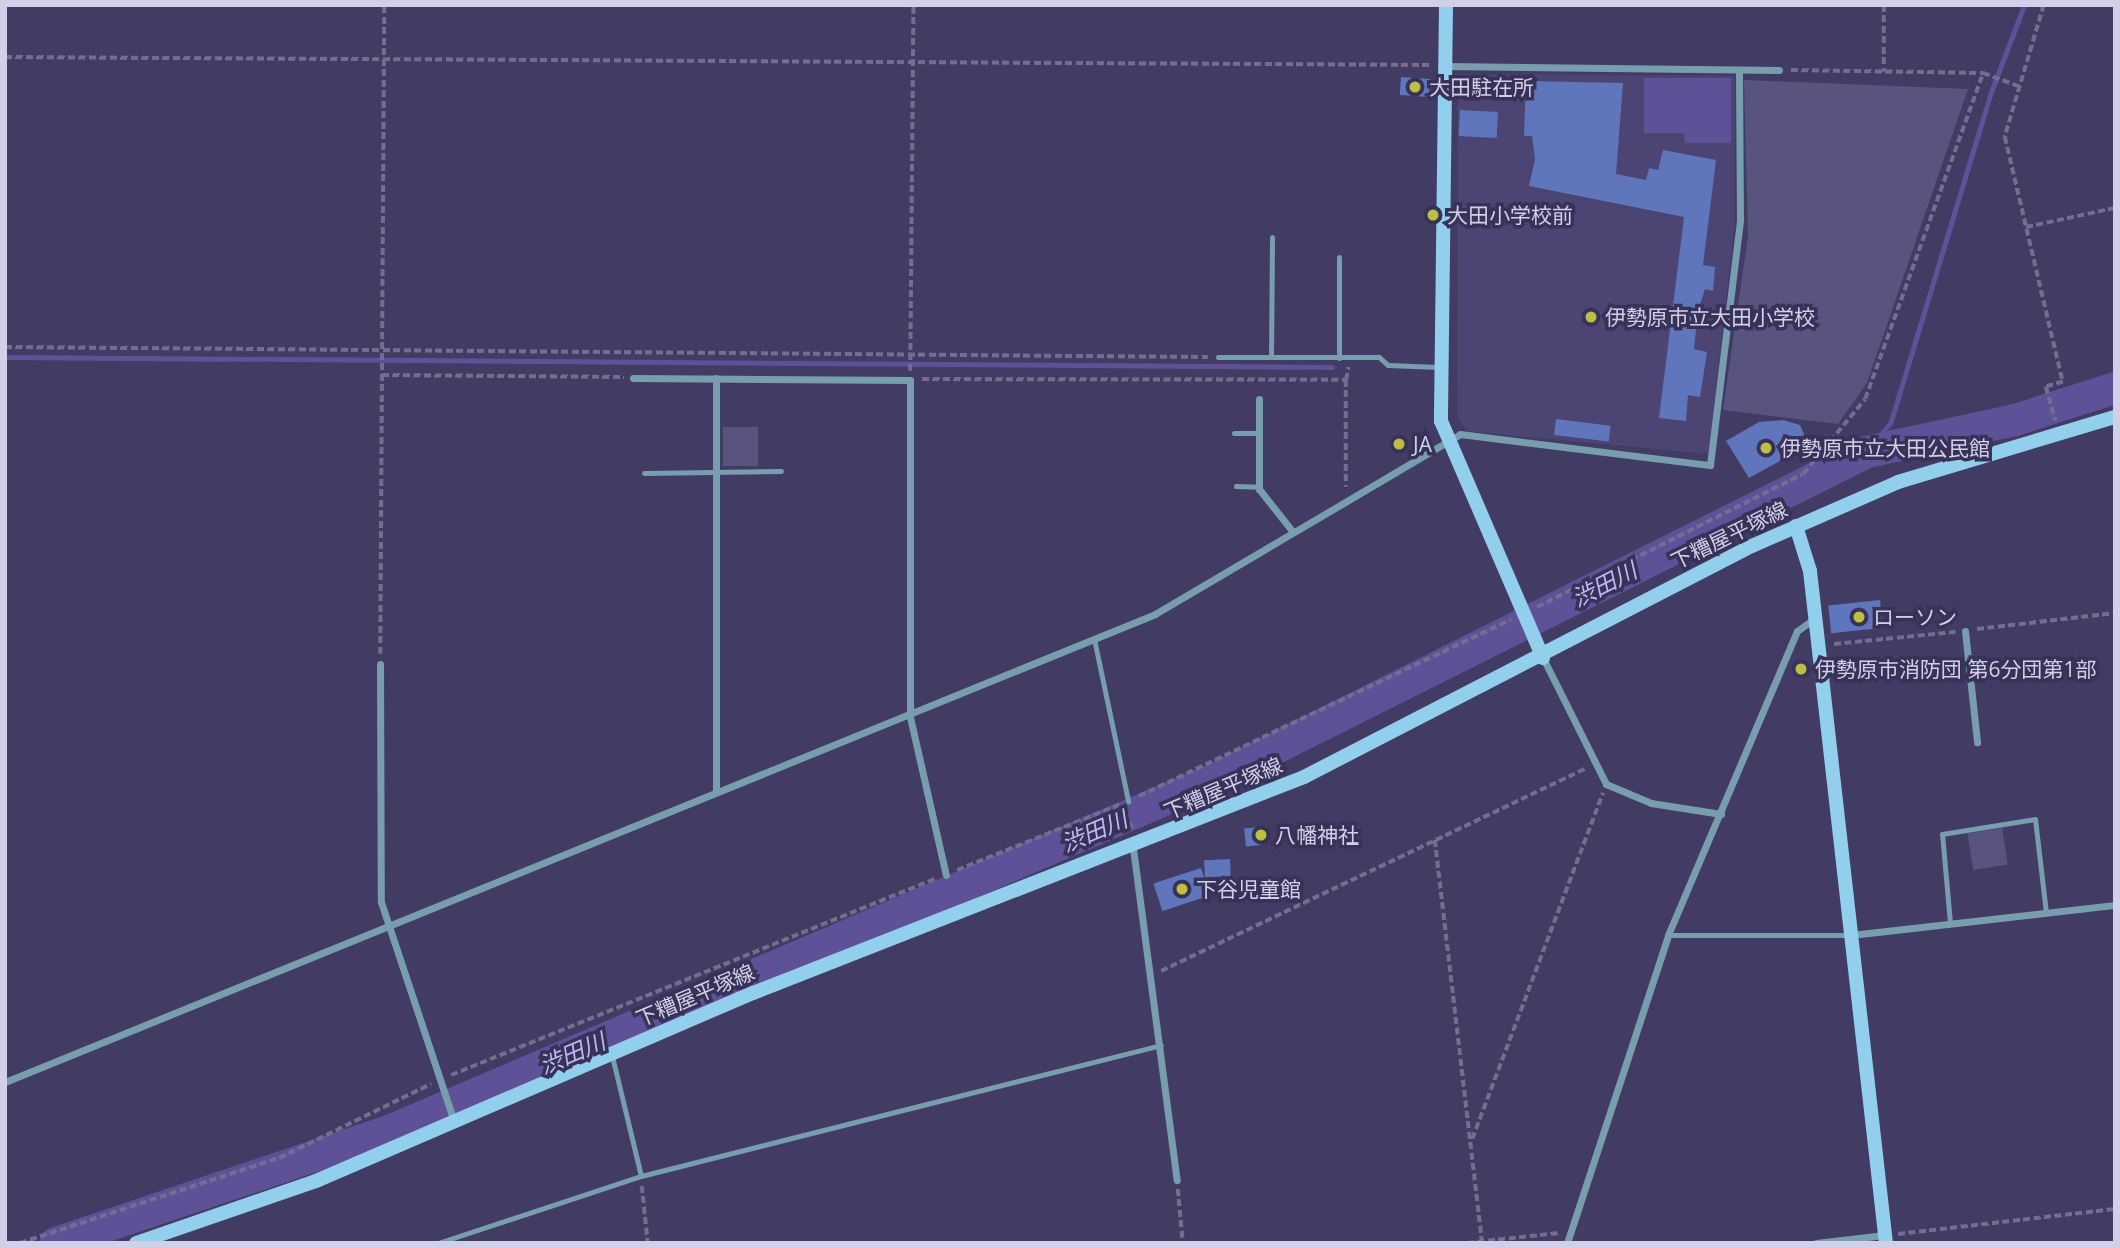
<!DOCTYPE html>
<html>
<head>
<meta charset="utf-8">
<style>
	body { margin:0 }
	#map { position:relative; width:2120px; height:1248px; overflow:hidden; background:#423c64; font-family:"Open Sans","Noto Sans JP",sans-serif }
	div>[style] { position:absolute }
	.built>* { inset:0; background:#4c4574 }
	.green>* { inset:0; background:#59537f; transform-origin:0 0 }
	.water>* { inset:0; background:#5e5198 }
	.stream>* { height:5px; margin:-2.5px; padding:0 2.5px; transform-origin:2.5px; border-radius:2.5px; background:#5e5198 }
	.river>* { height:32px; margin:-16px; padding:0 16px; transform-origin:16px; border-radius:16px; background:#5e5198 }
	.building>* { inset:0; background:#5f75bc; transform-origin:0 0 }
	.path>* { height:3.5px; margin-top:-1.75px; transform-origin:0; background:repeating-linear-gradient(90deg,#736e91 0 7px,transparent 0 10.5px) }
	.lane>* { height:5px; margin:-2.5px; padding:0 2.5px; transform-origin:2.5px; border-radius:2.5px; background:#779daf }
	.street>* { height:7px; margin:-3.5px; padding:0 3.5px; transform-origin:3.5px; border-radius:3.5px; background:#779daf }
	.secondary>* { height:14px; margin:-7px; padding:0 7px; transform-origin:7px; border-radius:7px; background:#91cfed }
	.dots>* { width:19px; height:19px; translate:-50% -50%; box-sizing:border-box; border:4px solid #383259; border-radius:50% }
	span { translate:-50% -50%; white-space:nowrap; text-align:center; line-height:1.15; -webkit-text-stroke:7px #383259; paint-order:stroke }
	.poi-label { font-size:21px; color:#d2d0e8 }
	.left { translate:0 -50%; text-align:left }
	.street-label { font-size:21px; color:#d2d0e8 }
	.water-label { font-size:23px; color:#c0b9f6; font-style:italic }
	.frame { position:absolute; inset:0; border:7px solid #d2d0e8; pointer-events:none }
</style>
</head>
<body>
<div id="map">
	<div class="built">
		<div style="clip-path:polygon(1458px 74px,1735px 76px,1735px 220px,1709px 454px,1466px 431px,1457px 414px)"></div>
	</div>
	<div class="green">
		<div style="clip-path:polygon(1744px 80px,1968px 89px,1867px 383px,1838px 424px,1723px 410px,1748px 236px)"></div>
		<div style="left:758px;top:427px;width:39px;height:35px;rotate:90deg"></div>
		<div style="left:2002px;top:828px;width:37px;height:35px;rotate:81deg"></div>
	</div>
	<div class="water">
		<div style="clip-path:polygon(1644px 78px,1731px 78px,1731px 143px,1685px 143px,1684px 133px,1644px 133px)"></div>
	</div>
	<div class="stream">
		<div style="left:5px;top:357px;width:1327px;rotate:0.43deg"></div>
		<div style="left:1867px;top:452px;width:39px;rotate:-52deg"></div>
		<div style="left:1891px;top:421px;width:344px;rotate:-73.1deg"></div>
		<div style="left:1991px;top:92px;width:93px;rotate:-69.2deg"></div>
	</div>
	<div class="river">
		<div style="left:56px;top:1243px;width:351px;rotate:-18.6deg"></div>
		<div style="left:389px;top:1131px;width:899px;rotate:-23.11deg"></div>
		<div style="left:1216px;top:778px;width:728px;rotate:-26.6deg"></div>
		<div style="left:1867px;top:452px;width:151px;rotate:-12.2deg"></div>
		<div style="left:2015px;top:420px;width:105px;rotate:-17.7deg"></div>
	</div>
	<div class="building">
		<div style="left:1401px;top:77px;width:29px;height:18px;rotate:4deg"></div>
		<div style="clip-path:polygon(1526px 81px,1623px 83px,1616px 174px,1646px 180px,1649px 168px,1658px 170px,1663px 150px,1716px 160px,1703px 265px,1715px 267px,1713px 291px,1705px 289px,1698px 311px,1694px 349px,1707px 352px,1700px 397px,1688px 395px,1686px 421px,1659px 418px,1684px 217px,1529px 186px,1535px 159px,1532px 136px,1524px 136px)"></div>
		<div style="left:1460px;top:110px;width:38px;height:26px;rotate:3deg"></div>
		<div style="left:1556px;top:419px;width:55px;height:16px;rotate:7deg"></div>
		<div style="clip-path:polygon(1783px 420px,1800px 425px,1809px 445px,1749px 478px,1726px 441px,1759px 422px)"></div>
		<div style="left:1880px;top:600px;width:28px;height:52px;rotate:84deg"></div>
		<div style="left:1259px;top:827px;width:18px;height:15px;rotate:84deg"></div>
		<div style="left:1230px;top:859px;width:17px;height:26px;rotate:87deg"></div>
		<div style="left:1201px;top:868px;width:29px;height:50px;rotate:72deg"></div>
	</div>
	<div class="path">
		<div style="left:1884px;top:5px;width:67px;rotate:90deg"></div>
		<div style="left:2044px;top:5px;width:138px;rotate:106.5deg"></div>
		<div style="left:2005px;top:137px;width:252px;rotate:76.7deg"></div>
		<div style="left:2063px;top:382px;width:18px;rotate:164deg"></div>
		<div style="left:2046px;top:387px;width:35px;rotate:74deg"></div>
		<div style="left:5px;top:57px;width:1426px;rotate:0.32deg"></div>
		<div style="left:1791px;top:70px;width:192px;rotate:0.9deg"></div>
		<div style="left:1983px;top:73px;width:40px;rotate:20.2deg"></div>
		<div style="left:2026px;top:227px;width:91px;rotate:-12.1deg"></div>
		<div style="left:5px;top:347px;width:1203px;rotate:0.48deg"></div>
		<div style="left:910px;top:371px;width:366px;rotate:-89.5deg"></div>
		<div style="left:382px;top:375px;width:242px;rotate:0.5deg"></div>
		<div style="left:922px;top:379px;width:424px;rotate:0.1deg"></div>
		<div style="left:1346px;top:380px;width:13px;rotate:-81deg"></div>
		<div style="left:1346px;top:380px;width:107px;rotate:90deg"></div>
		<div style="left:1537px;top:607px;width:297px;rotate:-26.6deg"></div>
		<div style="left:1803px;top:474px;width:97px;rotate:-50.4deg"></div>
		<div style="left:1865px;top:399px;width:347px;rotate:-70.1deg"></div>
		<div style="left:1977px;top:629px;width:139px;rotate:-6.6deg"></div>
		<div style="left:1834px;top:644px;width:122px;rotate:-5.7deg"></div>
		<div style="left:380px;top:654px;width:649px;rotate:-89.65deg"></div>
		<div style="left:1139px;top:796px;width:412px;rotate:-25.4deg"></div>
		<div style="left:1126px;top:812px;width:20px;rotate:70deg"></div>
		<div style="left:1435px;top:840px;width:404px;rotate:83.3deg"></div>
		<div style="left:957px;top:870px;width:175px;rotate:-21.9deg"></div>
		<div style="left:1161px;top:971px;width:472px;rotate:-25.5deg"></div>
		<div style="left:451px;top:1075px;width:524px;rotate:-22.07deg"></div>
		<div style="left:1472px;top:1139px;width:370px;rotate:-69.3deg"></div>
		<div style="left:642px;top:1186px;width:57px;rotate:84deg"></div>
		<div style="left:1178px;top:1189px;width:54px;rotate:84.7deg"></div>
		<div style="left:1898px;top:1234px;width:218px;rotate:-6.6deg"></div>
		<div style="left:20px;top:1243px;width:273px;rotate:-18.2deg"></div>
		<div style="left:279px;top:1158px;width:169px;rotate:-26deg"></div>
		<div style="left:1467px;top:1243px;width:92px;rotate:-6.3deg"></div>
	</div>
	<div class="lane">
		<div style="left:1218px;top:357px;width:161px"></div>
		<div style="left:1379px;top:357px;width:12px;rotate:42deg"></div>
		<div style="left:1388px;top:365px;width:51px;rotate:2.2deg"></div>
		<div style="left:1271px;top:357px;width:120px;rotate:-89.5deg"></div>
		<div style="left:1339px;top:358px;width:101px;rotate:-90deg"></div>
		<div style="left:1234px;top:433px;width:25px"></div>
		<div style="left:644px;top:473px;width:137px;rotate:-0.8deg"></div>
		<div style="left:1236px;top:486px;width:23px;rotate:2deg"></div>
		<div style="left:1094px;top:639px;width:166px;rotate:78.1deg"></div>
		<div style="left:1950px;top:923px;width:89px;rotate:-95.1deg"></div>
		<div style="left:1942px;top:834px;width:94px;rotate:-9.2deg"></div>
		<div style="left:2035px;top:819px;width:94px;rotate:83.3deg"></div>
		<div style="left:1668px;top:935px;width:182px"></div>
		<div style="left:612px;top:1056px;width:123px;rotate:76.4deg"></div>
		<div style="left:438px;top:1243px;width:214px;rotate:-18.3deg"></div>
		<div style="left:641px;top:1176px;width:536px;rotate:-14.14deg"></div>
	</div>
	<div class="street">
		<div style="left:1445px;top:66px;width:334px;rotate:0.7deg"></div>
		<div style="left:633px;top:378px;width:277px;rotate:0.4deg"></div>
		<div style="left:910px;top:380px;width:337px;rotate:90deg"></div>
		<div style="left:910px;top:717px;width:162px;rotate:77.2deg"></div>
		<div style="left:716px;top:378px;width:414px;rotate:90deg"></div>
		<div style="left:1259px;top:399px;width:90px;rotate:90deg"></div>
		<div style="left:1259px;top:489px;width:55px;rotate:51.7deg"></div>
		<div style="left:1965px;top:631px;width:112px;rotate:83.8deg"></div>
		<div style="left:1543px;top:658px;width:141px;rotate:63.4deg"></div>
		<div style="left:1606px;top:784px;width:49px;rotate:22.9deg"></div>
		<div style="left:1651px;top:803px;width:71px;rotate:8.9deg"></div>
		<div style="left:380px;top:664px;width:238px;rotate:89.8deg"></div>
		<div style="left:381px;top:902px;width:232px;rotate:71.6deg"></div>
		<div style="left:1133px;top:848px;width:335px;rotate:82.5deg"></div>
		<div style="left:1851px;top:935px;width:266px;rotate:-6.5deg"></div>
		<div style="left:5px;top:1082px;width:1242px;rotate:-22.14deg"></div>
		<div style="left:1155px;top:614px;width:354px;rotate:-30.5deg"></div>
		<div style="left:1460px;top:434px;width:252px;rotate:7.1deg"></div>
		<div style="left:1710px;top:465px;width:248px;rotate:-83deg"></div>
		<div style="left:1740px;top:219px;width:149px;rotate:-90.4deg"></div>
		<div style="left:1567px;top:1243px;width:324px;rotate:-71.8deg"></div>
		<div style="left:1668px;top:935px;width:330px;rotate:-67deg"></div>
		<div style="left:1797px;top:631px;width:21px;rotate:-35deg"></div>
		<div style="left:1816px;top:1243px;width:69px;rotate:-6.6deg"></div>
	</div>
	<div class="secondary">
		<div style="left:1446px;top:5px;width:416px;rotate:90.7deg"></div>
		<div style="left:1441px;top:421px;width:258px;rotate:66.7deg"></div>
		<div style="left:1796px;top:526px;width:47px;rotate:72.7deg"></div>
		<div style="left:1810px;top:571px;width:676px;rotate:83.55deg"></div>
		<div style="left:136px;top:1243px;width:190px;rotate:-19deg"></div>
		<div style="left:316px;top:1181px;width:476px;rotate:-23.3deg"></div>
		<div style="left:753px;top:993px;width:592px;rotate:-21.41deg"></div>
		<div style="left:1304px;top:777px;width:496px;rotate:-27.3deg"></div>
		<div style="left:1745px;top:549px;width:167px;rotate:-23.6deg"></div>
		<div style="left:1898px;top:482px;width:227px;rotate:-16.7deg"></div>
	</div>
	<div class="dots">
		<div style="left:1415px;top:87px;background:#bebf42"></div>
		<div style="left:1433px;top:215px;background:#bebf42"></div>
		<div style="left:1591px;top:317px;background:#bebf42"></div>
		<div style="left:1399px;top:444px;background:#bebf42"></div>
		<div style="left:1766px;top:448px;background:#bebf42"></div>
		<div style="left:1859px;top:617px;background:#bebf42"></div>
		<div style="left:1801px;top:669px;background:#bebf42"></div>
		<div style="left:1261px;top:835px;background:#bebf42"></div>
		<div style="left:1182px;top:889px;background:#bebf42"></div>
	</div>
	<div class="poi-label">
		<span class="left" style="left:1429px;top:87px">大田駐在所</span>
		<span class="left" style="left:1447px;top:215px">大田小学校前</span>
		<span class="left" style="left:1605px;top:317px">伊勢原市立大田小学校</span>
		<span class="left" style="left:1413px;top:444px">JA</span>
		<span class="left" style="left:1780px;top:448px">伊勢原市立大田公民館</span>
		<span class="left" style="left:1873px;top:617px">ローソン</span>
		<span class="left" style="left:1815px;top:669px">伊勢原市消防団 第6分団第1部</span>
		<span class="left" style="left:1275px;top:835px">八幡神社</span>
		<span class="left" style="left:1196px;top:889px">下谷児童館</span>
	</div>
	<div class="street-label">
		<span style="left:1729px;top:535px;rotate:-26deg">下糟屋平塚線</span>
		<span style="left:1223px;top:788px;rotate:-23deg">下糟屋平塚線</span>
		<span style="left:695px;top:995px;rotate:-23deg">下糟屋平塚線</span>
	</div>
	<div class="water-label">
		<span style="left:1604px;top:584px;rotate:-27deg">渋田川</span>
		<span style="left:1094px;top:831px;rotate:-23deg">渋田川</span>
		<span style="left:572px;top:1053px;rotate:-23deg">渋田川</span>
	</div>
	<div class="frame"></div>
</div>
</body>
</html>
